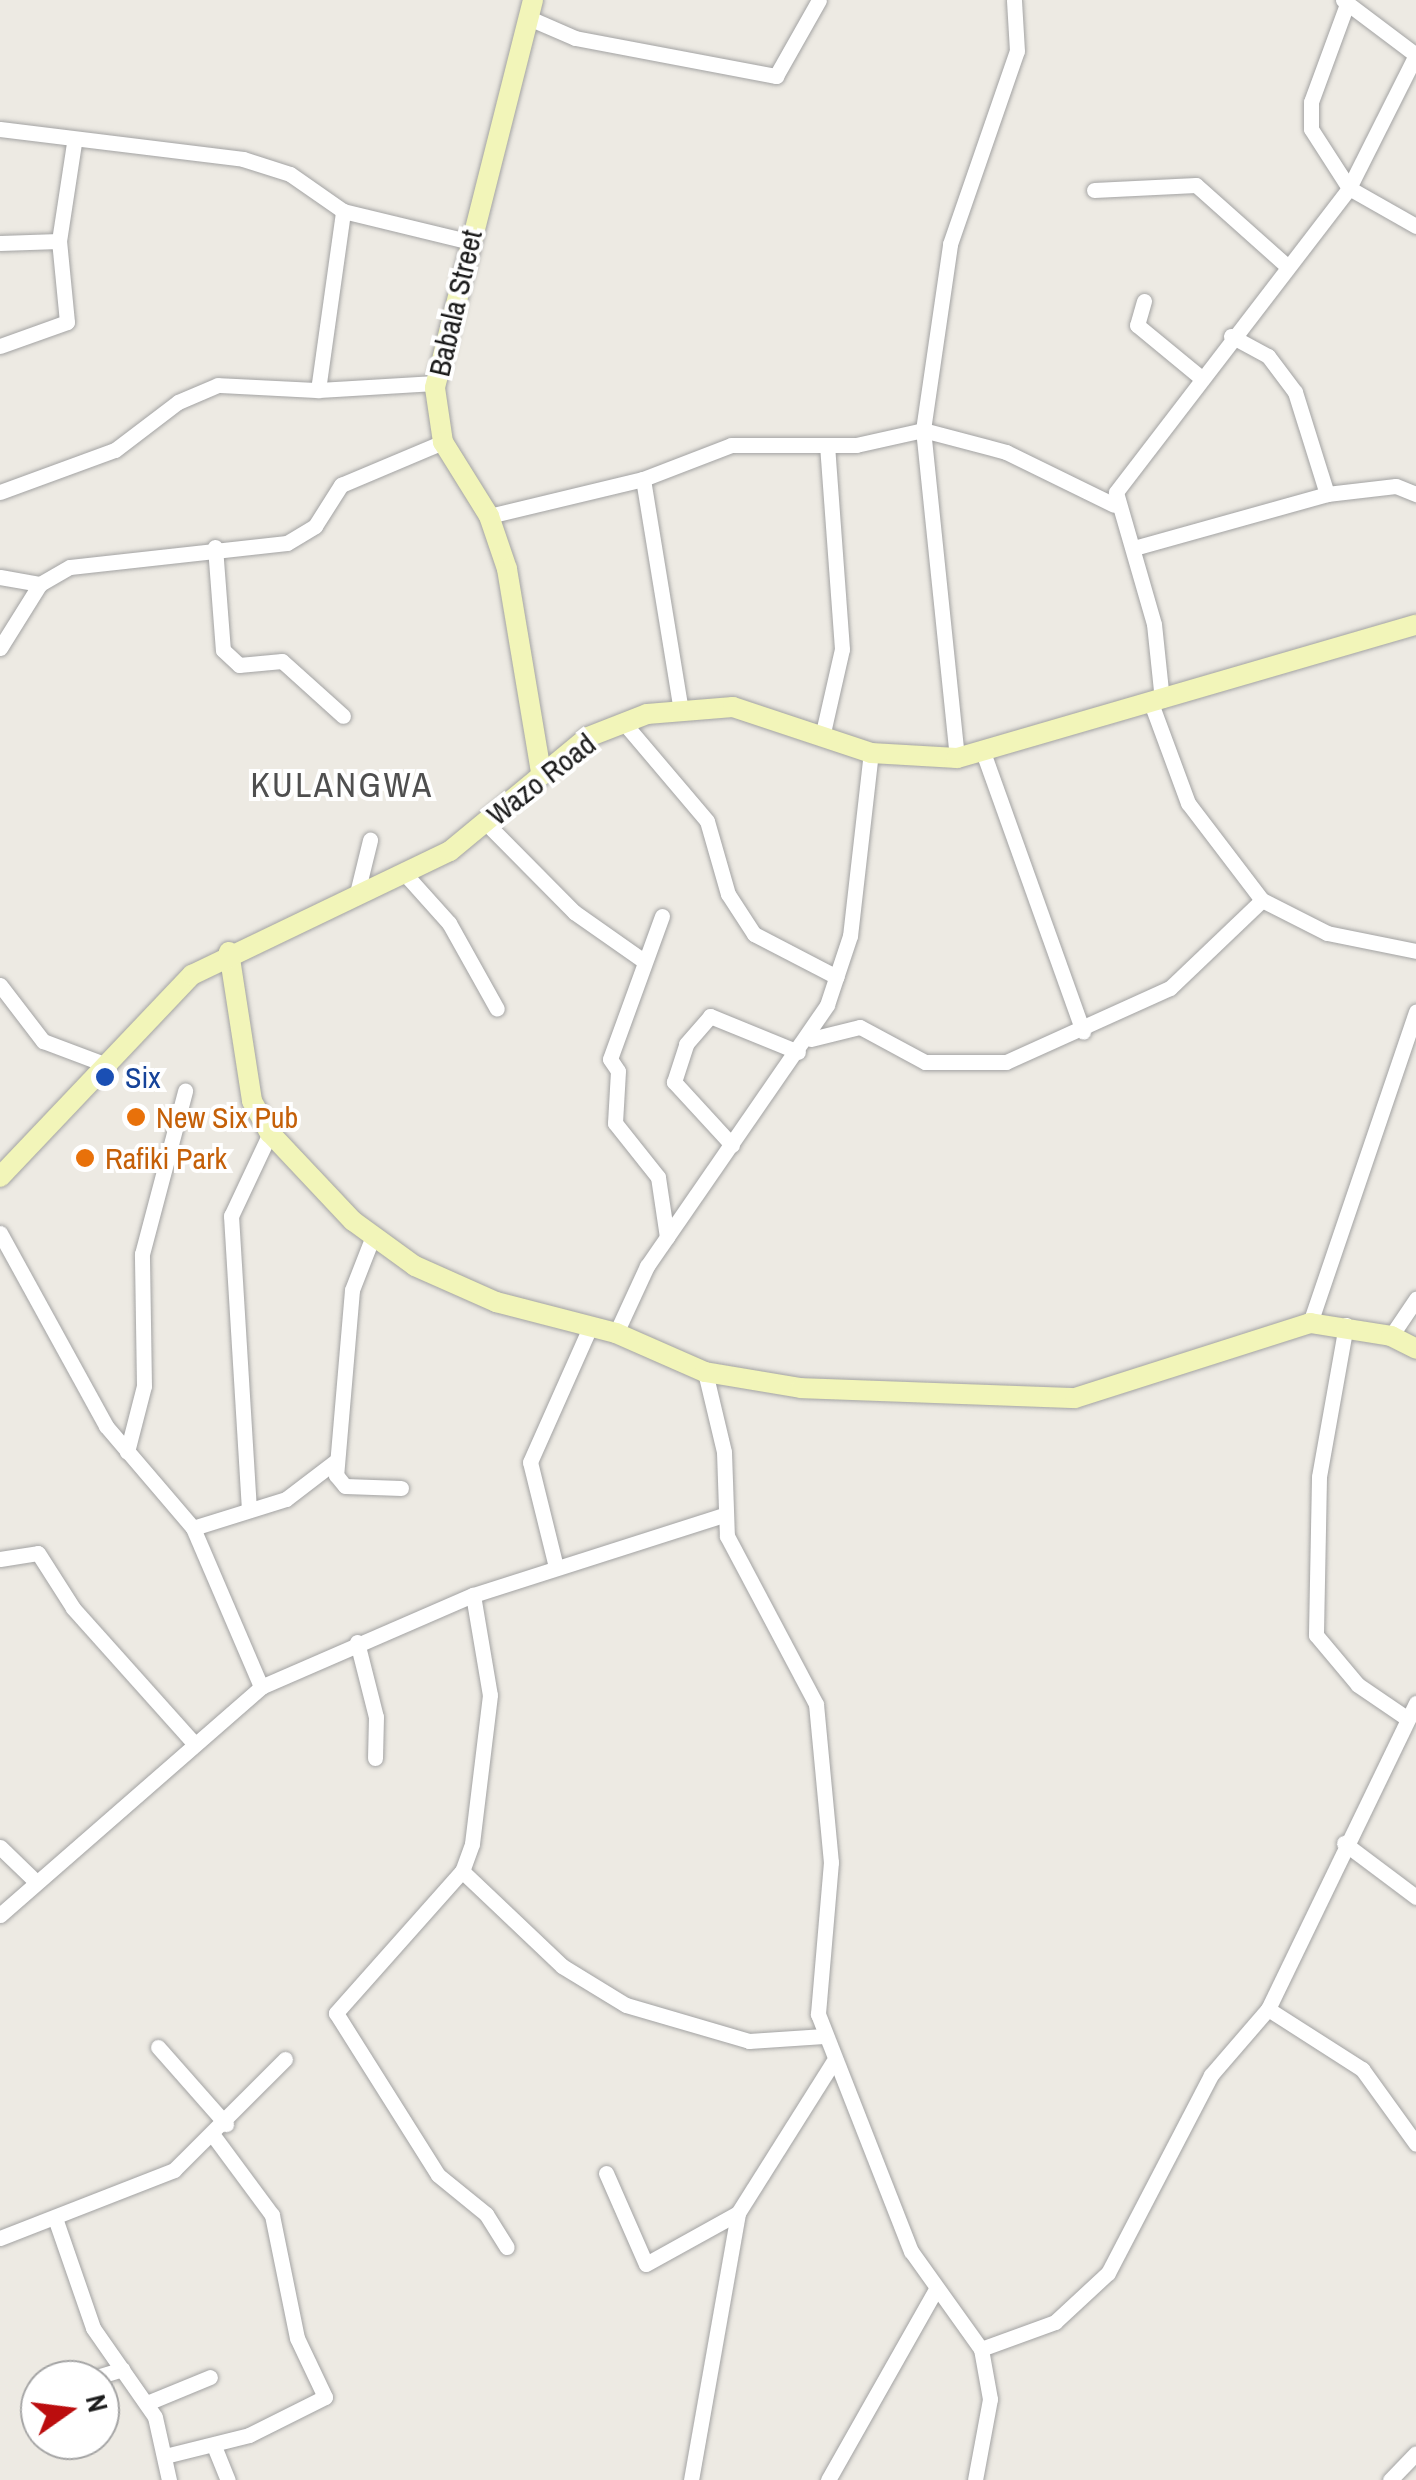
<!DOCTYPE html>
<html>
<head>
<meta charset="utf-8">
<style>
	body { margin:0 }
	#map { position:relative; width:1416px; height:2480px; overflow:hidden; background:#edeae3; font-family:"Archivo Narrow",sans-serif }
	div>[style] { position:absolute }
	.roads { filter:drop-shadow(0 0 2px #a3a3a3) drop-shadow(0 0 2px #a3a3a3) }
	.street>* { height:15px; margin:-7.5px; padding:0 7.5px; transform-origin:7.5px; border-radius:7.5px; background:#fff }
	.secondary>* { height:20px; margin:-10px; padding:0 10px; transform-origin:10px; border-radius:10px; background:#f2f5b9 }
	.dots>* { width:28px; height:28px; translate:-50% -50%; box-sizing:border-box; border:5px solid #fff; border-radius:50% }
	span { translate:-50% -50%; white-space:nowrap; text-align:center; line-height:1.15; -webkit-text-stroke:8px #fff; paint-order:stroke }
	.street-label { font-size:30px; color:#1c1c1c }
	.transit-label { font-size:30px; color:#164399 }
	.left { translate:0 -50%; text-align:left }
	.food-label { font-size:30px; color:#c56008 }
	.quarter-label { font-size:35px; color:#4f4f4f; letter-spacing:2.5px }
	.north { position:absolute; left:20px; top:2360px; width:100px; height:100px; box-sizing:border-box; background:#fff; border:2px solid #a4a4a4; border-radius:50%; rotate:76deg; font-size:28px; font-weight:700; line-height:40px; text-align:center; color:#1c1c1c }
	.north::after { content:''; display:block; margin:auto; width:35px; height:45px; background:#bb0d0e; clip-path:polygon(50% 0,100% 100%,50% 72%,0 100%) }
</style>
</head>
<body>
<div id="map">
	<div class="roads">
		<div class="street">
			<div style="left:1343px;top:0;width:91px;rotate:37deg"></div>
			<div style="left:1347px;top:4px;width:104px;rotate:110.2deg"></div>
			<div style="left:1311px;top:102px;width:27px;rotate:90deg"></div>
			<div style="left:1311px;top:129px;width:70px;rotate:57.2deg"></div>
			<div style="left:1349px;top:188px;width:77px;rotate:29.6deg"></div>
			<div style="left:529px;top:18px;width:50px;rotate:23.5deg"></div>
			<div style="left:575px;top:38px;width:205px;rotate:10.7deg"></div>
			<div style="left:776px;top:76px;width:87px;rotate:-60.5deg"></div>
			<div style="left:0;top:129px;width:245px;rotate:7deg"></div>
			<div style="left:243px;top:159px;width:49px;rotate:17.7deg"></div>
			<div style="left:290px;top:174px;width:65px;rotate:34.9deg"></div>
			<div style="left:343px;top:211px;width:128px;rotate:13.6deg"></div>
			<div style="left:1094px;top:190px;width:102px;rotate:-2.8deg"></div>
			<div style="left:1196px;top:185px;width:123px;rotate:41.7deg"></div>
			<div style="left:0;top:243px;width:59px;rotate:-1.9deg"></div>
			<div style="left:1144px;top:301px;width:25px;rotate:106deg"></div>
			<div style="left:1137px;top:325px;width:82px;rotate:39.5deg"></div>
			<div style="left:1231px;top:336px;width:42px;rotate:28.4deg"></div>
			<div style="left:1268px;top:356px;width:45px;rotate:53.1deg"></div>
			<div style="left:1295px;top:392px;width:107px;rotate:72.6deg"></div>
			<div style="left:0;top:346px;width:71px;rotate:-19.7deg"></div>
			<div style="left:67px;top:322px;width:81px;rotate:-95.6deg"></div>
			<div style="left:59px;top:241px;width:99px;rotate:-81.3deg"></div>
			<div style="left:318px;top:390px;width:118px;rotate:-3.4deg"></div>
			<div style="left:643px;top:479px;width:230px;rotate:80.7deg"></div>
			<div style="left:0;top:492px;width:122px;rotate:-20.1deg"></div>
			<div style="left:115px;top:450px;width:79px;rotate:-37.3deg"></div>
			<div style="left:178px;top:402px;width:43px;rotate:-23deg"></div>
			<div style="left:218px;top:385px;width:100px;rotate:2.9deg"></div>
			<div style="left:318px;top:390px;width:181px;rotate:-82deg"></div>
			<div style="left:489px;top:516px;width:158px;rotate:-13.5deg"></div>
			<div style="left:643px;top:479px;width:94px;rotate:-21.1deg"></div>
			<div style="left:731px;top:445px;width:125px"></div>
			<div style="left:856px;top:445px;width:69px;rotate:-12.6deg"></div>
			<div style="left:923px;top:430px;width:86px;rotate:14.8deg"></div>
			<div style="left:1006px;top:452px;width:120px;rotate:26.1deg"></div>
			<div style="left:215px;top:547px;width:103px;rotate:85.6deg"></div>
			<div style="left:223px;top:650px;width:22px;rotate:43deg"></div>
			<div style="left:239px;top:665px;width:43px;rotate:-5.3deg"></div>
			<div style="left:282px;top:661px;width:82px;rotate:42deg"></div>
			<div style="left:1134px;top:548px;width:200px;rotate:-15.6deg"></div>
			<div style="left:1327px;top:494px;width:69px;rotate:-6.6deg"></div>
			<div style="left:1396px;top:486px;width:22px;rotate:22deg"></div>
			<div style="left:0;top:577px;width:41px;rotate:9.9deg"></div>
			<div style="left:0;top:648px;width:75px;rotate:-58deg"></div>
			<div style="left:40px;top:584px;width:34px;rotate:-30deg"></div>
			<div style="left:70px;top:567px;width:218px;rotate:-6.3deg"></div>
			<div style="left:287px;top:543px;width:33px;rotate:-31deg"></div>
			<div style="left:315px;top:526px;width:49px;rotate:-57.6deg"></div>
			<div style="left:341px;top:485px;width:111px;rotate:-22.9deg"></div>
			<div style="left:1162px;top:700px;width:76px;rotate:-96deg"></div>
			<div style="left:1154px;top:624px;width:137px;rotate:-106.1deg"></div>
			<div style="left:1116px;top:492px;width:383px;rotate:-52.5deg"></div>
			<div style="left:1349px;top:188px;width:149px;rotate:-63.3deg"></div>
			<div style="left:1151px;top:703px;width:107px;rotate:69.7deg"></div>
			<div style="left:1188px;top:803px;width:122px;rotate:52.7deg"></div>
			<div style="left:1262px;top:900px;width:73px;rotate:26.9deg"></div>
			<div style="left:1327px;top:933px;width:91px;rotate:11.4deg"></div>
			<div style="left:624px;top:723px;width:128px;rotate:49.7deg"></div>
			<div style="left:707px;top:821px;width:76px;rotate:74deg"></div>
			<div style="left:728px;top:894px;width:48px;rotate:57deg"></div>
			<div style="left:754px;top:934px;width:93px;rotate:27.4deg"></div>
			<div style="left:822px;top:737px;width:90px;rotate:-77.2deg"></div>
			<div style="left:842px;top:649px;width:204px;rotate:-94.2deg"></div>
			<div style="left:983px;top:752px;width:297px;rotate:70.3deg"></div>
			<div style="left:957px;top:758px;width:330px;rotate:-95.9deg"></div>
			<div style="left:923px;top:430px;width:188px;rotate:-81.7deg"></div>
			<div style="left:950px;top:244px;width:204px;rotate:-70.9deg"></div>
			<div style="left:1017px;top:51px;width:51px;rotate:-93.4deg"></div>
			<div style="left:485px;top:822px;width:127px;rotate:45.3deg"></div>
			<div style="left:574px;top:912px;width:82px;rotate:35deg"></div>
			<div style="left:405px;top:874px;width:66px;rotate:48.1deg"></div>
			<div style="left:449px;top:923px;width:98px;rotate:60.8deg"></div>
			<div style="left:357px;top:893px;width:55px;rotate:-76.2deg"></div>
			<div style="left:662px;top:916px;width:152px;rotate:110deg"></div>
			<div style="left:610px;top:1059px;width:14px;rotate:56deg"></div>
			<div style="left:618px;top:1071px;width:52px;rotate:93.3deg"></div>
			<div style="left:615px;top:1123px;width:69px;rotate:51.5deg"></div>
			<div style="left:658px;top:1177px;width:61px;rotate:81.5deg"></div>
			<div style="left:0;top:985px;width:71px;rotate:52.5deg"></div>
			<div style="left:43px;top:1041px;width:71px;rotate:20.7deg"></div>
			<div style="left:811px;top:1039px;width:50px;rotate:-13.8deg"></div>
			<div style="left:860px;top:1027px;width:74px;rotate:28.3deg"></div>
			<div style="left:925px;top:1062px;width:81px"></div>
			<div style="left:1006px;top:1062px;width:180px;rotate:-24.3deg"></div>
			<div style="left:1170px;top:988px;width:127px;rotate:-43.7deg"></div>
			<div style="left:732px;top:1145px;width:86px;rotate:-132.6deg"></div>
			<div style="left:674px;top:1082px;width:40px;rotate:-72deg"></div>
			<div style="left:686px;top:1044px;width:37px;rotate:-49deg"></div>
			<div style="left:710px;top:1016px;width:95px;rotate:22.2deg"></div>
			<div style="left:0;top:1233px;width:220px;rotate:61.2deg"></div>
			<div style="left:106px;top:1426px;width:134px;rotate:49.5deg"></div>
			<div style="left:193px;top:1528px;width:173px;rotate:66.8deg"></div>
			<div style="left:373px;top:1236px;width:58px;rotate:111.3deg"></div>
			<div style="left:352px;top:1290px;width:186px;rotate:94.9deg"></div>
			<div style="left:336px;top:1475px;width:14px;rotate:51deg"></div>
			<div style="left:345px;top:1486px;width:56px;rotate:2deg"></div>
			<div style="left:1310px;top:1323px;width:329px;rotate:-71.2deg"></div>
			<div style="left:1346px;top:1325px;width:154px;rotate:100.1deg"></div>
			<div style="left:1319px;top:1477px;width:158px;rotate:91.1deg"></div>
			<div style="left:1316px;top:1635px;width:65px;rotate:50deg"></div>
			<div style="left:1358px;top:1685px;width:60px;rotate:34.2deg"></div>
			<div style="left:616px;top:1333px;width:74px;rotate:-65.2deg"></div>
			<div style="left:647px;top:1266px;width:317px;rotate:-55.4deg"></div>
			<div style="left:827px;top:1005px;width:73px;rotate:-71.6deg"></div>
			<div style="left:850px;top:936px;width:184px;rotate:-83.5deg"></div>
			<div style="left:1391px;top:1336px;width:45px;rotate:-56deg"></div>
			<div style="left:705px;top:1372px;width:82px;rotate:76.6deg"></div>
			<div style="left:724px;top:1452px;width:84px;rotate:88deg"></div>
			<div style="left:727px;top:1536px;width:190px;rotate:62.1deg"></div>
			<div style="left:816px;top:1704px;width:159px;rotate:84.6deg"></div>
			<div style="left:831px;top:1862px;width:153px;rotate:94.9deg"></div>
			<div style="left:818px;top:2014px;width:255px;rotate:68.6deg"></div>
			<div style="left:911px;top:2251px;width:120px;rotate:54.5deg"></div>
			<div style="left:981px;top:2349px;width:51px;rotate:79.8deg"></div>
			<div style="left:990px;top:2399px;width:82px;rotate:100.5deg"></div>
			<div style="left:127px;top:1452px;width:68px;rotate:-75.6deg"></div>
			<div style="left:144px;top:1386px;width:132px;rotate:-90.9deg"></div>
			<div style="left:142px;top:1254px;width:169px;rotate:-75.2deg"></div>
			<div style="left:249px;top:1510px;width:295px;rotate:-93.5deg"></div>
			<div style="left:231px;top:1216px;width:92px;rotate:-64.8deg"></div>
			<div style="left:193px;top:1528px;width:97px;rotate:-17.3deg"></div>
			<div style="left:286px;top:1499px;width:64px;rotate:-37.4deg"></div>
			<div style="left:0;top:1559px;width:38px;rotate:-9deg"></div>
			<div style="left:38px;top:1553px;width:65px;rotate:57.5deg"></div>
			<div style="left:73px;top:1608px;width:178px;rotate:48.2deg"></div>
			<div style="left:556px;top:1567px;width:108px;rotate:-103.9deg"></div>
			<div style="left:530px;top:1462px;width:148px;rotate:-66deg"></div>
			<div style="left:473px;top:1595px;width:101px;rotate:80.4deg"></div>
			<div style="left:490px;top:1695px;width:150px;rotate:96.9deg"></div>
			<div style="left:472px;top:1844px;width:29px;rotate:110deg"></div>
			<div style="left:462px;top:1871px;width:190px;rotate:131.6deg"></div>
			<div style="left:336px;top:2013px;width:191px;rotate:57.8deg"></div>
			<div style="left:438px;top:2175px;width:62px;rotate:39.1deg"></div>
			<div style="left:486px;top:2214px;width:39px;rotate:58deg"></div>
			<div style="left:357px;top:1642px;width:77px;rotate:75.8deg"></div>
			<div style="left:376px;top:1717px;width:41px;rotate:91.4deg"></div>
			<div style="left:1344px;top:1843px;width:90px;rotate:36.9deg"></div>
			<div style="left:0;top:1847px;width:47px;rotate:44.1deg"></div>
			<div style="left:462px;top:1871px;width:138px;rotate:43.5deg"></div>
			<div style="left:562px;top:1966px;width:75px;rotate:31.4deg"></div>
			<div style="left:626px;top:2005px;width:128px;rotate:16.3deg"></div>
			<div style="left:749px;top:2041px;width:75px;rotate:-3.8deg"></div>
			<div style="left:0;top:1915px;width:347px;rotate:-41.1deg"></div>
			<div style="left:261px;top:1687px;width:231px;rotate:-23.5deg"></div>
			<div style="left:473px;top:1595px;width:260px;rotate:-17.7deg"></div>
			<div style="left:1268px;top:2009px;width:112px;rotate:32.6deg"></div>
			<div style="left:1362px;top:2069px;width:92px;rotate:54.2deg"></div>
			<div style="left:158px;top:2047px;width:103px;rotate:48.6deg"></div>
			<div style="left:606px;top:2173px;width:99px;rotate:66.3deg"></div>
			<div style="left:646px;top:2264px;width:105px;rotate:-29deg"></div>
			<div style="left:55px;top:2218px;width:116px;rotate:70.9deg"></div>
			<div style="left:93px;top:2328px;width:108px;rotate:55.1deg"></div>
			<div style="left:155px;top:2417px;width:65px;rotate:77.5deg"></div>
			<div style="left:0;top:2238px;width:187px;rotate:-21.3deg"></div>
			<div style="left:174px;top:2170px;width:157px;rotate:-45deg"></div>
			<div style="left:981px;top:2349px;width:79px;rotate:-20deg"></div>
			<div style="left:1055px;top:2322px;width:72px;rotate:-42.8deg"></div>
			<div style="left:1108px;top:2273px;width:223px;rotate:-62.5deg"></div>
			<div style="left:1211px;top:2075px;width:87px;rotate:-49.2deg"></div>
			<div style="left:1268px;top:2009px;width:340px;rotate:-64.2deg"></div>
			<div style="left:87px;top:2380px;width:37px;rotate:-17deg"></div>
			<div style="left:147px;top:2403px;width:68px;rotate:-22.4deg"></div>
			<div style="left:214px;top:2446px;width:37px;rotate:68deg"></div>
			<div style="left:165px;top:2456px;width:87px;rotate:-14deg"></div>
			<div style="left:249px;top:2435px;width:85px;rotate:-26.6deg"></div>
			<div style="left:325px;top:2397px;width:65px;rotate:-115.4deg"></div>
			<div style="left:297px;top:2338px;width:126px;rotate:-101.5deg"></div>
			<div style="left:272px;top:2215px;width:96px;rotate:-126.5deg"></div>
			<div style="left:691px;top:2480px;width:271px;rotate:-80deg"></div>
			<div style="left:738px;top:2213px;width:178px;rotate:-57.8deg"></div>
			<div style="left:828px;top:2480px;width:217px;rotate:-60.5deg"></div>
			<div style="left:1390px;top:2480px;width:37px;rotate:-46deg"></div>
		</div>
		<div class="secondary">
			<div style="left:533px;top:0;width:400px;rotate:104.2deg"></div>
			<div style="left:435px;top:388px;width:55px;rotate:81.6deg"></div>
			<div style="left:443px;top:442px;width:87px;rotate:58.1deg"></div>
			<div style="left:489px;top:516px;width:56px;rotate:71.2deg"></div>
			<div style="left:507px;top:569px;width:207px;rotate:80.5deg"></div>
			<div style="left:229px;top:952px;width:151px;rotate:81.2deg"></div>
			<div style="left:252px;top:1101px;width:37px;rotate:61deg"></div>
			<div style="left:270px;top:1133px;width:121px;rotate:46.7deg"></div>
			<div style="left:353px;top:1221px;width:77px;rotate:36deg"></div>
			<div style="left:415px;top:1266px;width:89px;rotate:24deg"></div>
			<div style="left:496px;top:1302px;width:124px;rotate:14.5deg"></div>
			<div style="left:616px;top:1333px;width:97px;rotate:23.7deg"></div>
			<div style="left:705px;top:1372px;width:97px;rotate:9.5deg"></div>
			<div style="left:801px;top:1388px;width:274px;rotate:2.1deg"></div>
			<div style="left:1075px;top:1398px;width:247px;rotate:-17.7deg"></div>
			<div style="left:1310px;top:1323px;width:82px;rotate:9.1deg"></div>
			<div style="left:1391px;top:1336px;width:28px;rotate:27deg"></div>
			<div style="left:0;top:1177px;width:279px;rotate:-46.5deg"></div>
			<div style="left:192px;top:975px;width:286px;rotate:-25.7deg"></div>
			<div style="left:450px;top:851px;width:179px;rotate:-39.6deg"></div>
			<div style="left:588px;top:737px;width:63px;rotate:-21.3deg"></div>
			<div style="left:647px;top:714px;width:86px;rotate:-4.7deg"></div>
			<div style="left:733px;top:707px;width:145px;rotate:18.4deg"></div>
			<div style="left:871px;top:753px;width:86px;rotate:3.3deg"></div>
			<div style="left:957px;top:758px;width:478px;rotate:-16.2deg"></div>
		</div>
	</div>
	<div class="dots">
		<div style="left:105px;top:1077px;background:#1a4fb4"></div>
		<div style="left:136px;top:1117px;background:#e8710a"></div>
		<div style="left:85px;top:1158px;background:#e8710a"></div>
	</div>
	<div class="street-label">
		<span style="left:455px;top:303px;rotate:-77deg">Babala Street</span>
		<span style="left:541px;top:779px;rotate:-38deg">Wazo Road</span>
	</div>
	<div class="transit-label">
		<span class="left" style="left:125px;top:1077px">Six</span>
	</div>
	<div class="food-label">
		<span class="left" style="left:156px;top:1117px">New Six Pub</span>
		<span class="left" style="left:105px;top:1158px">Rafiki Park</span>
	</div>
	<div class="quarter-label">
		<span style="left:342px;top:785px">KULANGWA</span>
	</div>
	<div class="north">N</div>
</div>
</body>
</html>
